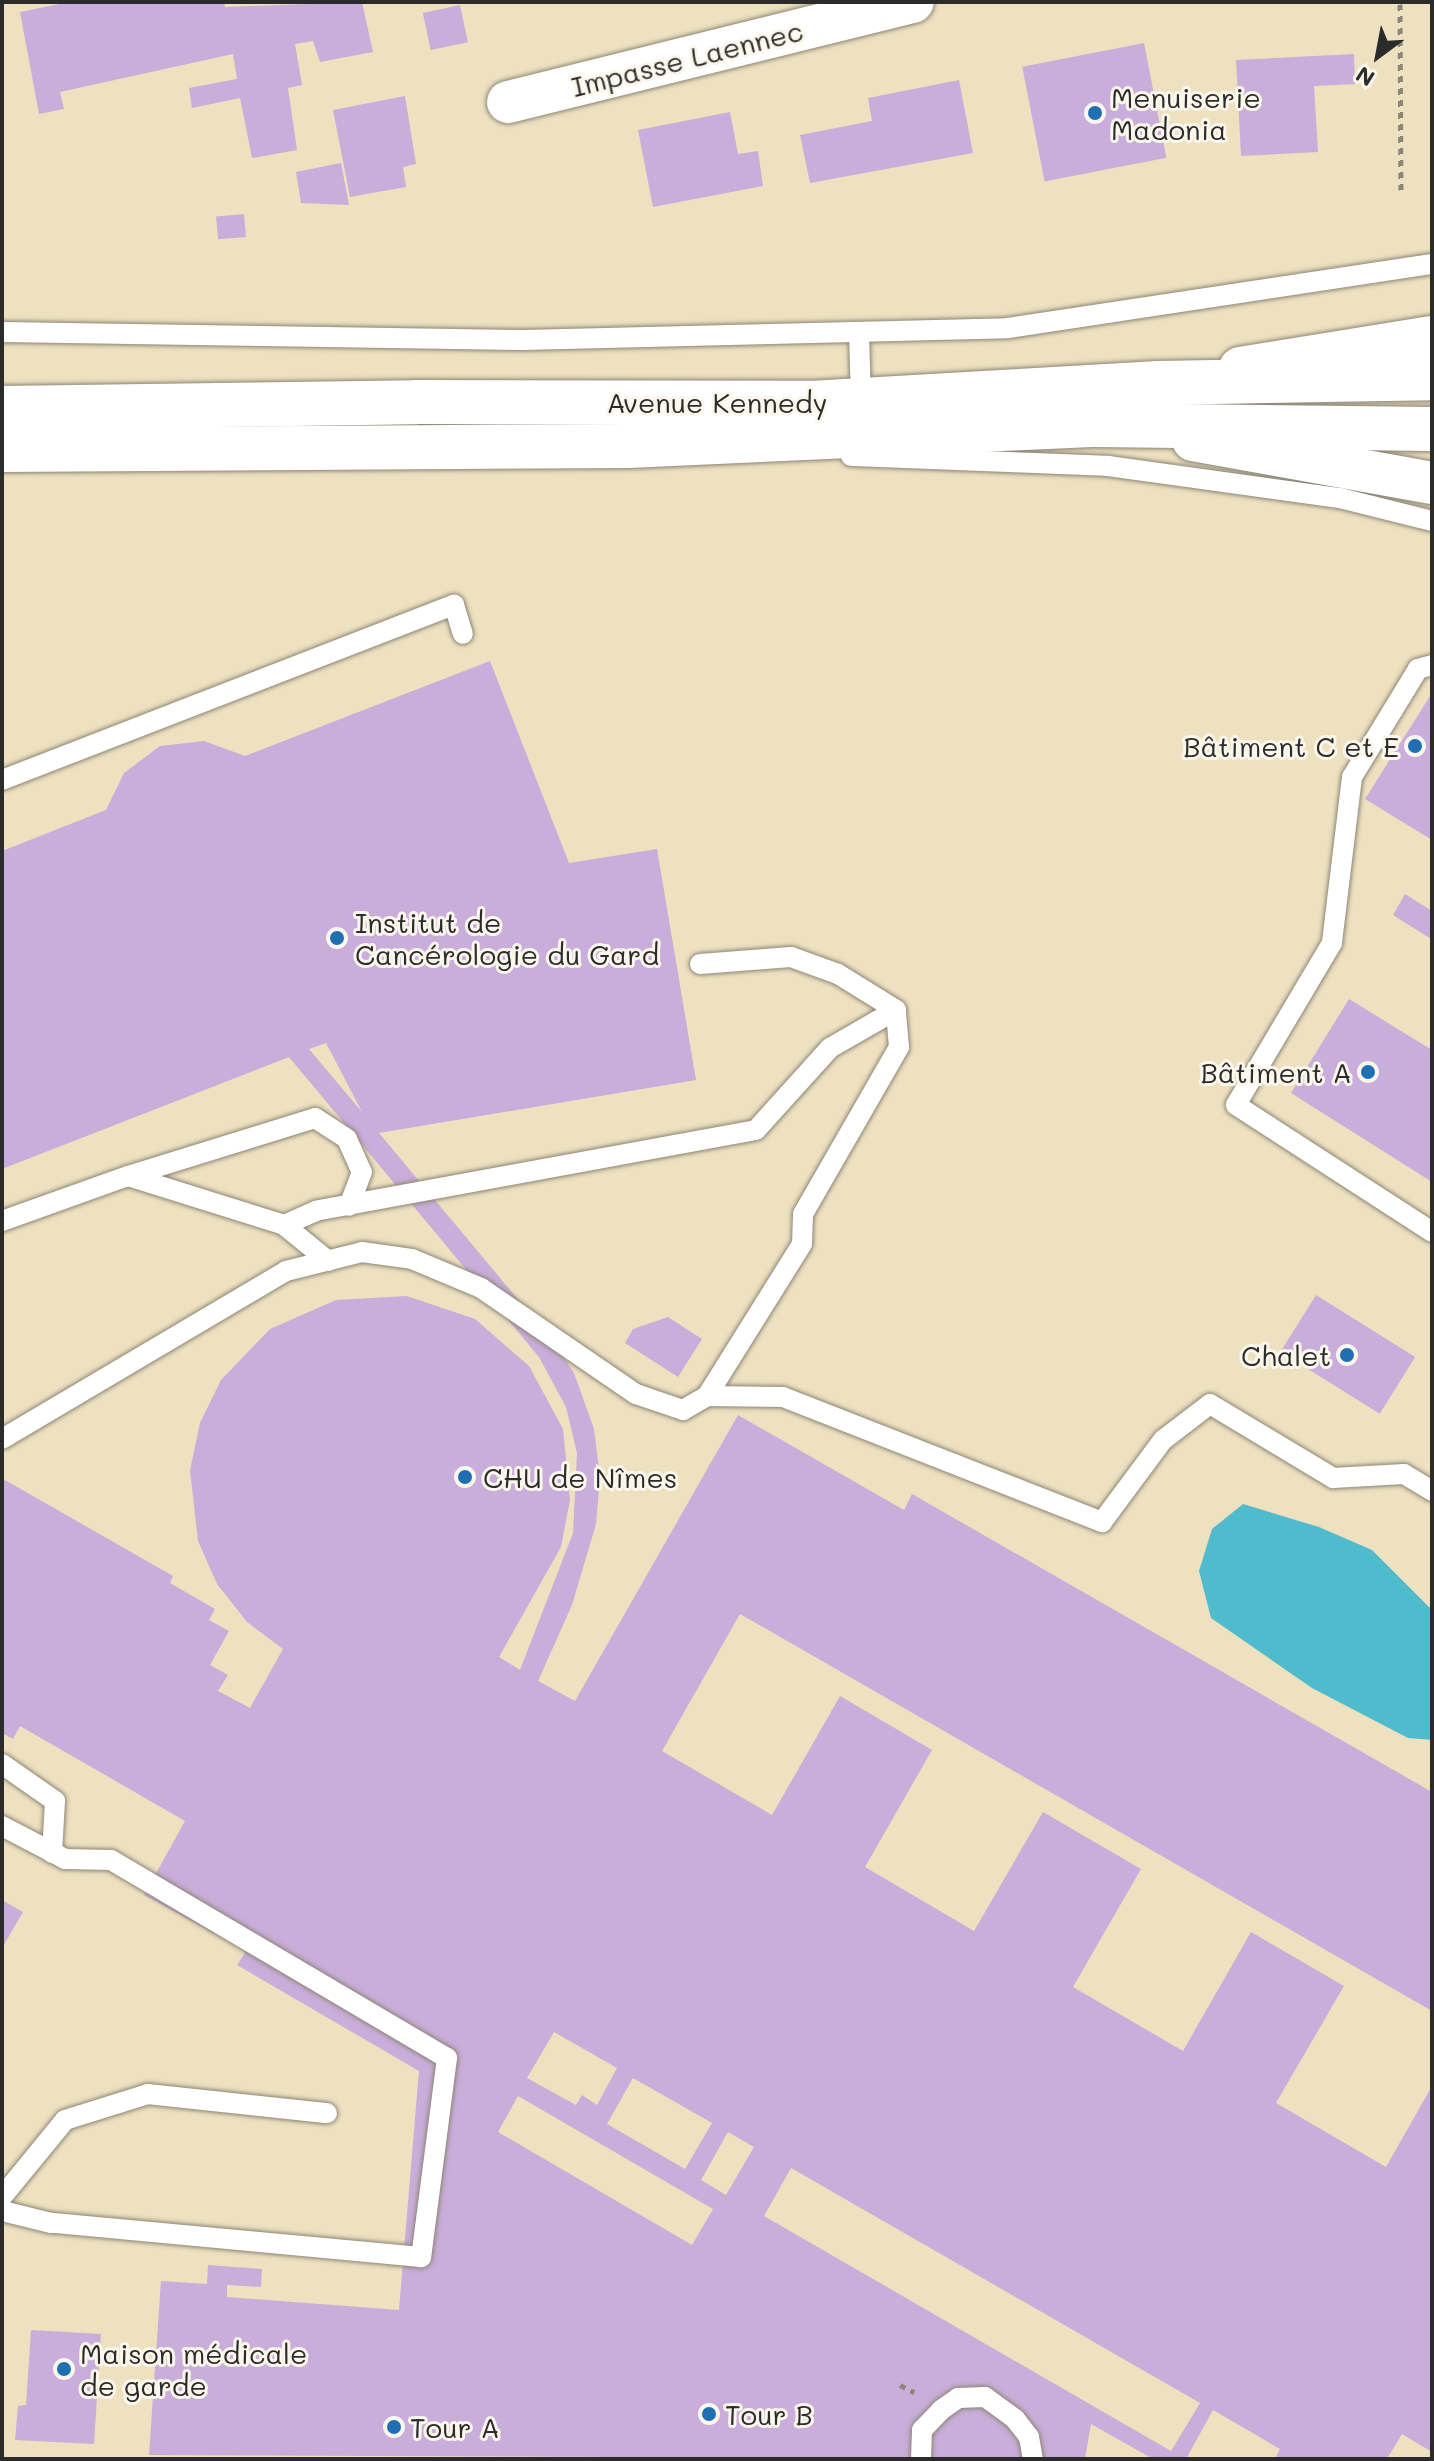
<!DOCTYPE html>
<html>
<head>
<meta charset="utf-8">
<style>
	body { margin:0 }
	#map { position:relative; width:1434px; height:2461px; overflow:hidden; background:#eee1c0; font-family:Mali,sans-serif }
	div>[style] { position:absolute }
	.water>* { inset:0; background:#51bbce }
	.building>* { inset:0; background:#c9adda; transform-origin:0 0 }
	.path>* { height:5px; margin-top:-2.5px; transform-origin:0; background:repeating-linear-gradient(90deg,#8c8676 0 6px,transparent 0 12px) }
	.roads { filter:drop-shadow(0 0 2px #8c8676) drop-shadow(0 0 2px #8c8676) }
	.lane>* { height:20px; margin:-10px; padding:0 10px; transform-origin:10px; border-radius:10px; background:#fff }
	.street>* { height:42px; margin:-21px; padding:0 21px; transform-origin:21px; border-radius:21px; background:#fff }
	.secondary>* { height:44px; margin:-22px; padding:0 22px; transform-origin:22px; border-radius:22px; background:#fff }
	.dots>* { width:22px; height:22px; translate:-50% -50%; box-sizing:border-box; border:4px solid #fbf7ec; border-radius:50% }
	span { translate:-50% -50%; white-space:nowrap; text-align:center; line-height:1.15; -webkit-text-stroke:6px #fbf7ec; paint-order:stroke }
	.street-label { font-size:28px; color:#2b2b2b }
	.poi-label { font-size:28px; color:#2b2b2b }
	.left { translate:0 -50%; text-align:left }
	.right { translate:-100% -50%; text-align:right }
	.frame { position:absolute; inset:0; border:4px solid #2b2b2b; pointer-events:none }
	.north { position:absolute; left:1338px; top:16px; width:80px; height:80px; -webkit-text-stroke:6px #fbf7ec; paint-order:stroke; rotate:212deg; font-size:22px; font-weight:700; line-height:32px; text-align:center; color:#2b2b2b }
	.north::after { content:''; display:block; margin:auto; width:28px; height:36px; background:#2b2b2b; clip-path:polygon(50% 0,100% 100%,50% 72%,0 100%) }
</style>
</head>
<body>
<div id="map">
	<div class="water">
		<div style="clip-path:polygon(1243px 1504px,1319px 1527px,1372px 1550px,1432px 1610px,1432px 1740px,1408px 1738px,1312px 1688px,1211px 1618px,1199px 1571px,1212px 1529px)"></div>
	</div>
	<div class="building">
		<div style="clip-path:polygon(69px 2px,224px 2px,225px 7px,362px 2px,373px 52px,320px 62px,313px 41px,295px 44px,302px 85px,288px 88px,297px 150px,252px 158px,240px 98px,192px 108px,189px 88px,237px 79px,233px 54px,60px 92px,64px 109px,39px 114px,20px 12px)"></div>
		<div style="left:460px;top:5px;width:38px;height:38px;rotate:78deg"></div>
		<div style="left:1144px;top:43px;width:117px;height:124px;rotate:79deg"></div>
		<div style="clip-path:polygon(1354px 54px,1355px 84px,1314px 86px,1318px 152px,1241px 156px,1236px 60px)"></div>
		<div style="clip-path:polygon(959px 80px,973px 153px,810px 183px,800px 135px,872px 121px,868px 98px)"></div>
		<div style="clip-path:polygon(405px 96px,416px 164px,403px 167px,406px 187px,350px 197px,333px 110px)"></div>
		<div style="clip-path:polygon(730px 112px,738px 154px,758px 151px,763px 186px,653px 207px,638px 130px)"></div>
		<div style="clip-path:polygon(341px 163px,349px 205px,301px 203px,296px 172px)"></div>
		<div style="left:244px;top:214px;width:23px;height:28px;rotate:85deg"></div>
		<div style="clip-path:polygon(evenodd,490px 661px,569px 863px,657px 849px,696px 1080px,379px 1133px,556px 1345px,574px 1373px,594px 1429px,600px 1478px,596px 1524px,572px 1605px,538px 1681px,575px 1701px,738px 1415px,904px 1510px,912px 1494px,1432px 1792px,1432px 2011px,740px 1614px,662px 1751px,772px 1815px,840px 1696px,932px 1750px,865px 1867px,974px 1931px,1043px 1812px,1141px 1869px,1073px 1987px,1183px 2051px,1251px 1932px,1344px 1986px,1276px 2103px,1386px 2167px,1432px 2086px,1432px 2452px,1402px 2434px,1387px 2459px,1275px 2459px,1280px 2449px,1213px 2410px,1186px 2459px,1153px 2459px,1091px 2424px,1085px 2459px,149px 2455px,161px 2281px,207px 2284px,208px 2265px,262px 2269px,261px 2287px,227px 2285px,227px 2297px,399px 2310px,419px 2071px,237px 1965px,246px 1951px,144px 1895px,185px 1821px,20px 1726px,13px 1739px,2px 1733px,2px 1484px,5px 1480px,173px 1576px,170px 1583px,215px 1609px,209px 1620px,229px 1631px,210px 1665px,228px 1675px,218px 1691px,250px 1708px,283px 1649px,247px 1622px,217px 1584px,198px 1541px,190px 1470px,200px 1423px,221px 1380px,270px 1329px,336px 1300px,407px 1296px,475px 1319px,529px 1366px,563px 1429px,570px 1500px,561px 1547px,499px 1657px,520px 1670px,573px 1533px,577px 1453px,566px 1407px,539px 1357px,289px 1057px,2px 1169px,2px 851px,106px 810px,124px 773px,160px 746px,204px 741px,245px 756px,490px 661px,326px 1043px,362px 1112px,309px 1049px,326px 1043px,490px 661px,554px 2032px,617px 2068px,597px 2105px,582px 2095px,576px 2105px,527px 2078px,554px 2032px,490px 661px,633px 2078px,712px 2123px,685px 2169px,607px 2124px,633px 2078px,490px 661px,518px 2096px,713px 2209px,692px 2245px,498px 2132px,518px 2096px,490px 661px,728px 2132px,754px 2147px,726px 2195px,701px 2180px,728px 2132px,490px 661px,791px 2168px,1200px 2403px,1171px 2451px,764px 2216px,791px 2168px)"></div>
		<div style="clip-path:polygon(1432px 693px,1432px 840px,1365px 799px)"></div>
		<div style="clip-path:polygon(1405px 894px,1432px 911px,1431px 939px,1393px 915px)"></div>
		<div style="clip-path:polygon(1349px 999px,1432px 1050px,1432px 1182px,1291px 1093px)"></div>
		<div style="left:1316px;top:1295px;width:117px;height:67px;rotate:32deg"></div>
		<div style="clip-path:polygon(668px 1317px,702px 1339px,678px 1377px,625px 1343px,633px 1329px)"></div>
		<div style="clip-path:polygon(2px 1900px,23px 1912px,2px 1948px)"></div>
		<div style="clip-path:polygon(31px 2330px,101px 2334px,94px 2444px,15px 2440px,18px 2406px,26px 2405px)"></div>
	</div>
	<div class="path">
		<div style="left:1400px;top:4px;width:186px;rotate:89.7deg"></div>
		<div style="left:900px;top:2385px;width:16px;rotate:27deg"></div>
	</div>
	<div class="roads">
		<div class="lane">
			<div style="left:2px;top:332px;width:521px;rotate:0.88deg"></div>
			<div style="left:523px;top:340px;width:485px;rotate:-1.4deg"></div>
			<div style="left:1008px;top:328px;width:429px;rotate:-8.6deg"></div>
			<div style="left:859px;top:333px;width:67px;rotate:88.3deg"></div>
			<div style="left:851px;top:456px;width:257px;rotate:2.2deg"></div>
			<div style="left:1108px;top:466px;width:234px;rotate:7.9deg"></div>
			<div style="left:1340px;top:498px;width:95px;rotate:14deg"></div>
			<div style="left:1432px;top:665px;width:15px;rotate:164deg"></div>
			<div style="left:1418px;top:669px;width:127px;rotate:121.4deg"></div>
			<div style="left:1352px;top:777px;width:167px;rotate:96.9deg"></div>
			<div style="left:1332px;top:943px;width:188px;rotate:120.7deg"></div>
			<div style="left:1236px;top:1105px;width:234px;rotate:32.9deg"></div>
			<div style="left:2px;top:780px;width:485px;rotate:-21.2deg"></div>
			<div style="left:454px;top:605px;width:30px;rotate:73deg"></div>
			<div style="left:700px;top:964px;width:91px;rotate:-4.4deg"></div>
			<div style="left:791px;top:957px;width:50px;rotate:19.9deg"></div>
			<div style="left:838px;top:974px;width:68px;rotate:31.8deg"></div>
			<div style="left:128px;top:1176px;width:196px;rotate:-17.2deg"></div>
			<div style="left:315px;top:1118px;width:38px;rotate:33deg"></div>
			<div style="left:347px;top:1139px;width:36px;rotate:66deg"></div>
			<div style="left:362px;top:1172px;width:36px;rotate:111deg"></div>
			<div style="left:2px;top:1221px;width:134px;rotate:-19.7deg"></div>
			<div style="left:128px;top:1176px;width:164px;rotate:17.4deg"></div>
			<div style="left:284px;top:1225px;width:57px;rotate:39.3deg"></div>
			<div style="left:707px;top:1396px;width:76px;rotate:0.8deg"></div>
			<div style="left:783px;top:1397px;width:343px;rotate:21.4deg"></div>
			<div style="left:1102px;top:1522px;width:102px;rotate:-53.4deg"></div>
			<div style="left:1163px;top:1440px;width:59px;rotate:-37.5deg"></div>
			<div style="left:1210px;top:1404px;width:144px;rotate:31deg"></div>
			<div style="left:1333px;top:1478px;width:71px;rotate:-3.2deg"></div>
			<div style="left:1404px;top:1474px;width:33px;rotate:31deg"></div>
			<div style="left:2px;top:1439px;width:330px;rotate:-30.6deg"></div>
			<div style="left:286px;top:1271px;width:78px;rotate:-14deg"></div>
			<div style="left:362px;top:1252px;width:50px;rotate:8deg"></div>
			<div style="left:412px;top:1259px;width:75px;rotate:22.8deg"></div>
			<div style="left:481px;top:1288px;width:188px;rotate:34.4deg"></div>
			<div style="left:636px;top:1394px;width:50px;rotate:18.8deg"></div>
			<div style="left:683px;top:1410px;width:28px;rotate:-30deg"></div>
			<div style="left:707px;top:1396px;width:179px;rotate:-58deg"></div>
			<div style="left:802px;top:1244px;width:30px;rotate:-88deg"></div>
			<div style="left:803px;top:1214px;width:193px;rotate:-60.1deg"></div>
			<div style="left:899px;top:1047px;width:37px;rotate:-95deg"></div>
			<div style="left:896px;top:1010px;width:76px;rotate:150.1deg"></div>
			<div style="left:830px;top:1048px;width:110px;rotate:132.1deg"></div>
			<div style="left:756px;top:1130px;width:447px;rotate:169.6deg"></div>
			<div style="left:316px;top:1211px;width:35px;rotate:156deg"></div>
			<div style="left:2px;top:1764px;width:65px;rotate:34.9deg"></div>
			<div style="left:55px;top:1801px;width:52px;rotate:93.3deg"></div>
			<div style="left:2px;top:1826px;width:71px;rotate:27.6deg"></div>
			<div style="left:65px;top:1859px;width:46px;rotate:1.2deg"></div>
			<div style="left:111px;top:1860px;width:390px;rotate:30.5deg"></div>
			<div style="left:447px;top:2058px;width:201px;rotate:97.4deg"></div>
			<div style="left:421px;top:2257px;width:372px;rotate:-174.7deg"></div>
			<div style="left:51px;top:2223px;width:50px;rotate:-166.2deg"></div>
			<div style="left:2px;top:2197px;width:99px;rotate:-50.7deg"></div>
			<div style="left:65px;top:2120px;width:87px;rotate:-17.4deg"></div>
			<div style="left:148px;top:2094px;width:180px;rotate:6.1deg"></div>
			<div style="left:921px;top:2459px;width:29px;rotate:-88deg"></div>
			<div style="left:922px;top:2430px;width:28px;rotate:-46deg"></div>
			<div style="left:941px;top:2410px;width:21px;rotate:-35deg"></div>
			<div style="left:958px;top:2398px;width:27px;rotate:-2deg"></div>
			<div style="left:985px;top:2397px;width:37px;rotate:36deg"></div>
			<div style="left:1015px;top:2419px;width:23px;rotate:52deg"></div>
			<div style="left:1029px;top:2437px;width:22px;rotate:80deg"></div>
		</div>
		<div class="street">
			<div style="left:508px;top:102px;width:417px;rotate:-13.9deg"></div>
			<div style="left:1240px;top:368px;width:194px;rotate:-9.2deg"></div>
			<div style="left:1193px;top:440px;width:243px;rotate:10.2deg"></div>
		</div>
		<div class="secondary">
			<div style="left:2px;top:408px;width:414px;rotate:-0.8deg"></div>
			<div style="left:416px;top:402px;width:394px;rotate:0.1deg"></div>
			<div style="left:810px;top:403px;width:349px;rotate:-3.3deg"></div>
			<div style="left:1158px;top:383px;width:274px;rotate:-1deg"></div>
			<div style="left:2px;top:450px;width:626px;rotate:-0.37deg"></div>
			<div style="left:628px;top:446px;width:469px;rotate:-2.6deg"></div>
			<div style="left:1097px;top:425px;width:335px;rotate:0.7deg"></div>
		</div>
	</div>
	<div class="dots">
		<div style="left:1095px;top:113px;background:#1f6fb2"></div>
		<div style="left:1415px;top:746px;background:#1f6fb2"></div>
		<div style="left:337px;top:938px;background:#1f6fb2"></div>
		<div style="left:1368px;top:1072px;background:#1f6fb2"></div>
		<div style="left:1347px;top:1355px;background:#1f6fb2"></div>
		<div style="left:465px;top:1477px;background:#1f6fb2"></div>
		<div style="left:64px;top:2369px;background:#1f6fb2"></div>
		<div style="left:709px;top:2414px;background:#1f6fb2"></div>
		<div style="left:394px;top:2427px;background:#1f6fb2"></div>
	</div>
	<div class="street-label">
		<span style="left:687px;top:58px;rotate:-14deg">Impasse Laennec</span>
		<span style="left:717px;top:402px">Avenue Kennedy</span>
	</div>
	<div class="poi-label">
		<span class="left" style="left:1111px;top:113px">Menuiserie<br>Madonia</span>
		<span class="right" style="left:1399px;top:746px">Bâtiment C et E</span>
		<span class="left" style="left:355px;top:938px">Institut de<br>Cancérologie du Gard</span>
		<span class="right" style="left:1352px;top:1072px">Bâtiment A</span>
		<span class="right" style="left:1331px;top:1355px">Chalet</span>
		<span class="left" style="left:483px;top:1477px">CHU de Nîmes</span>
		<span class="left" style="left:80px;top:2369px">Maison médicale<br>de garde</span>
		<span class="left" style="left:725px;top:2414px">Tour B</span>
		<span class="left" style="left:410px;top:2427px">Tour A</span>
	</div>
	<div class="frame"></div>
	<div class="north">N</div>
</div>
</body>
</html>
